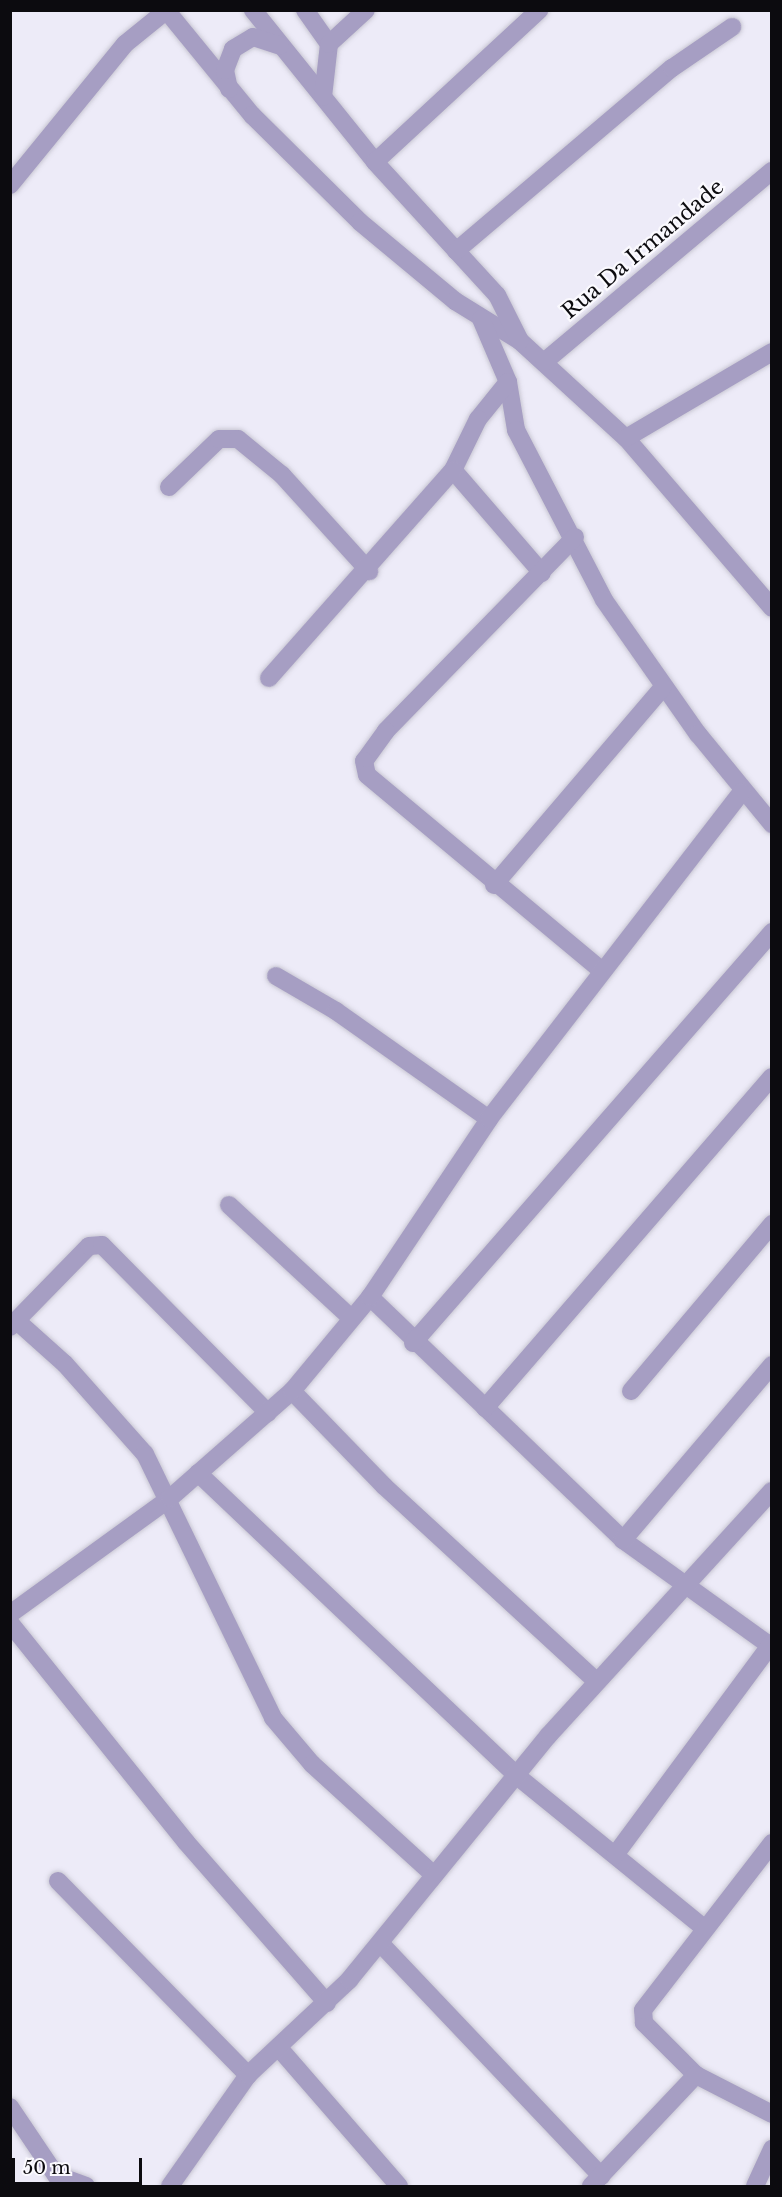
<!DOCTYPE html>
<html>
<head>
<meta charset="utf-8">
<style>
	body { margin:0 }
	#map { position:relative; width:782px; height:2197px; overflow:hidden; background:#edebf8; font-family:"Libre Baskerville",serif }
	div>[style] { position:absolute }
	.roads { filter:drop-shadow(0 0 2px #c9c7d3) drop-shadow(0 0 2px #c9c7d3) }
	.minor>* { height:18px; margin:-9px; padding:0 9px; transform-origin:9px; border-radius:9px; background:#a69ec3 }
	span { translate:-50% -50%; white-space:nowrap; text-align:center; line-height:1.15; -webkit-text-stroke:4.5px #faf9fe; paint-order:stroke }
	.street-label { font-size:21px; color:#0c0b0f }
	.frame { position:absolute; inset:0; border:12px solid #0c0b0f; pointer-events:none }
	.scale { position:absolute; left:12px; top:2158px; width:130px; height:27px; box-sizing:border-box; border:3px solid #0c0b0f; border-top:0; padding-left:8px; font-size:18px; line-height:21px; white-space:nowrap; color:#0c0b0f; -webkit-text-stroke:4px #faf9fe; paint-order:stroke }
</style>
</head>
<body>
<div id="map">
	<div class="roads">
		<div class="minor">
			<div style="left:166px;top:10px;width:136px;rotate:50.7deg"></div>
			<div style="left:252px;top:115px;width:152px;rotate:44.7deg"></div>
			<div style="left:360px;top:222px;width:124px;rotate:39.7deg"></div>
			<div style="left:455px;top:301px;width:76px;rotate:31.6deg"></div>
			<div style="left:520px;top:341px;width:144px;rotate:42.5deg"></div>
			<div style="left:626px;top:438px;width:224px;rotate:49.3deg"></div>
			<div style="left:253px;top:10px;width:195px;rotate:51.2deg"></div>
			<div style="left:375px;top:162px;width:180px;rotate:47.5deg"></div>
			<div style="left:497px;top:295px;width:51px;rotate:63.4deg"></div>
			<div style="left:305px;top:10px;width:42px;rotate:54.8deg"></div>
			<div style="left:329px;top:44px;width:53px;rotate:96.5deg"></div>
			<div style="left:329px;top:44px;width:50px;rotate:-42.6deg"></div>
			<div style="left:229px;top:89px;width:19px;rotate:-102deg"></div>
			<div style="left:225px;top:70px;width:22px;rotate:-69deg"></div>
			<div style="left:233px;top:49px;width:23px;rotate:-31deg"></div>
			<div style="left:253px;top:37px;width:28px;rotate:18deg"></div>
			<div style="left:375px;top:162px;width:224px;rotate:-42.8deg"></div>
			<div style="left:10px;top:185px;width:182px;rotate:-50.8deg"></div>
			<div style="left:125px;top:44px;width:54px;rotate:-39deg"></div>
			<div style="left:456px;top:251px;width:283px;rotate:-40.3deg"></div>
			<div style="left:672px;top:68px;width:73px;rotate:-34.3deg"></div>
			<div style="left:481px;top:319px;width:69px;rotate:66.8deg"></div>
			<div style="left:508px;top:382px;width:49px;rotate:80.5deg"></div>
			<div style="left:516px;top:430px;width:191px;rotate:62.6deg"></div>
			<div style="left:604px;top:600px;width:164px;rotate:55deg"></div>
			<div style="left:698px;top:734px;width:117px;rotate:50.6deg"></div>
			<div style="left:544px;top:362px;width:297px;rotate:-40deg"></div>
			<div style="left:508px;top:382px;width:48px;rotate:129deg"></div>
			<div style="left:478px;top:419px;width:57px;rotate:116.1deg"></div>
			<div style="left:453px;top:470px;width:136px;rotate:49.2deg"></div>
			<div style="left:626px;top:438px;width:169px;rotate:-30.5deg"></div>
			<div style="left:169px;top:487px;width:69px;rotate:-43.8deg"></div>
			<div style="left:219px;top:439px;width:19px"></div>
			<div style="left:238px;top:439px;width:57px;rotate:39.3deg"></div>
			<div style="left:282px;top:475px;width:130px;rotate:47.8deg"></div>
			<div style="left:575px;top:537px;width:271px;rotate:134.3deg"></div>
			<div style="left:386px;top:731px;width:37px;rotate:126deg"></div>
			<div style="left:364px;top:761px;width:14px;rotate:78deg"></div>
			<div style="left:367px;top:775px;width:305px;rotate:39.8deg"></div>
			<div style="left:269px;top:678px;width:278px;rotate:-48.5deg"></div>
			<div style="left:494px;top:885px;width:260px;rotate:-49.5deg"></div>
			<div style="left:276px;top:976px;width:69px;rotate:30.3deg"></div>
			<div style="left:336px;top:1011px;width:187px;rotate:35.2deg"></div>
			<div style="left:229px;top:1205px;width:166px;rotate:42.8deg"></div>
			<div style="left:370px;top:1297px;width:351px;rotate:43.8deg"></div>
			<div style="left:623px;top:1540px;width:183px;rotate:35.7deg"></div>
			<div style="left:18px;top:1322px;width:63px;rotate:41.8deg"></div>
			<div style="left:65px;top:1364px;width:120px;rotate:48.4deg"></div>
			<div style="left:145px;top:1454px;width:293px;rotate:64.1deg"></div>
			<div style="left:273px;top:1718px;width:60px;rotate:49.7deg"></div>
			<div style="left:312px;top:1764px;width:165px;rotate:42.3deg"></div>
			<div style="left:10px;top:1327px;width:113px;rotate:-45.7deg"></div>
			<div style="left:89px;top:1246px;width:13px;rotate:-4deg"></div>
			<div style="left:102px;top:1245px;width:236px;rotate:45.3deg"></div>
			<div style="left:413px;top:1343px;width:546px;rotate:-48.86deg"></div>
			<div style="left:292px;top:1391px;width:132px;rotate:45.9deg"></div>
			<div style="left:384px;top:1486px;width:289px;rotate:42.6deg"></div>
			<div style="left:631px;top:1391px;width:219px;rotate:-49.8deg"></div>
			<div style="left:485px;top:1408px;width:438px;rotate:-49.1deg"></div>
			<div style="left:198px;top:1473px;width:440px;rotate:43.5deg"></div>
			<div style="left:517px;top:1776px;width:242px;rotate:39.1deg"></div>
			<div style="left:623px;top:1540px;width:230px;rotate:-49.6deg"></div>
			<div style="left:10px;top:1614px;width:198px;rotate:-35.9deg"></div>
			<div style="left:170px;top:1498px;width:162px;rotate:-41.3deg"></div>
			<div style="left:292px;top:1391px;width:122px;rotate:-50.3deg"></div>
			<div style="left:370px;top:1297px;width:214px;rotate:-56.2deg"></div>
			<div style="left:489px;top:1119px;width:413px;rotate:-52.3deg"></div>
			<div style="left:10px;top:1623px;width:281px;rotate:51.2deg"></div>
			<div style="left:186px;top:1842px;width:214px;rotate:48.8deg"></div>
			<div style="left:615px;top:1855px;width:264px;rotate:-53.5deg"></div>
			<div style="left:58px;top:1881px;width:272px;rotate:45.6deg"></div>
			<div style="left:381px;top:1944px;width:320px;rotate:46.5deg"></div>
			<div style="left:279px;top:2048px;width:183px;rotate:49deg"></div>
			<div style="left:696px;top:2075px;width:74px;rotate:-135deg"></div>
			<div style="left:644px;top:2023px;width:13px;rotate:-94deg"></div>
			<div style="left:643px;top:2010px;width:211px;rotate:-52.3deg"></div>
			<div style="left:10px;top:2107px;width:95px;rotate:56.1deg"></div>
			<div style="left:56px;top:2175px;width:32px;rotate:20deg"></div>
			<div style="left:170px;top:2186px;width:136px;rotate:-54.9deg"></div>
			<div style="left:248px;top:2075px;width:139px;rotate:-43.2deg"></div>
			<div style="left:349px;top:1980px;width:315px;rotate:-50.8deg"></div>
			<div style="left:548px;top:1736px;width:332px;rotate:-47.6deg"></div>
			<div style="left:591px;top:2186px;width:153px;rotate:-46.6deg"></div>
			<div style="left:696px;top:2075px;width:85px;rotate:27.2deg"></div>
			<div style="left:755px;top:2186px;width:41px;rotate:-65.3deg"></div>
		</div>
	</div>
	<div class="street-label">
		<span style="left:643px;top:249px;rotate:-40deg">Rua Da Irmandade</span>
	</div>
	<div class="frame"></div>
	<div class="scale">50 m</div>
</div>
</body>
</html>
